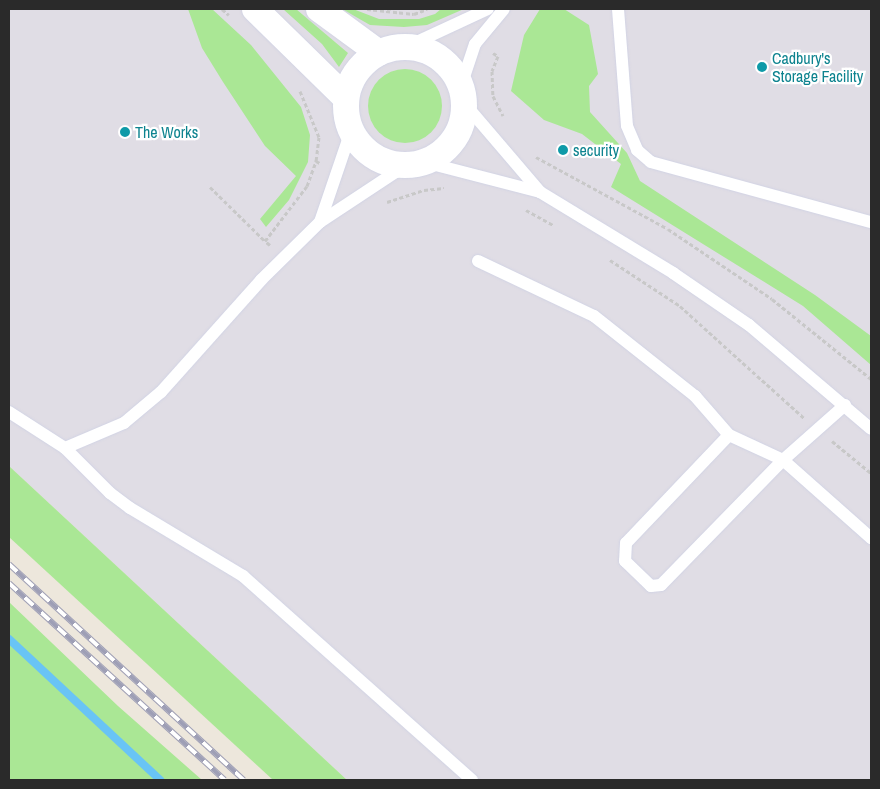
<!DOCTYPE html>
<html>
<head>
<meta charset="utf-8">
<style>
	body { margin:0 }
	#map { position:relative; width:880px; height:789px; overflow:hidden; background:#ede7dc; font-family:"Archivo Narrow",sans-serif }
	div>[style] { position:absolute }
	.industrial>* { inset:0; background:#e0dde5 }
	.green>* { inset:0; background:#aae795 }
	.round { border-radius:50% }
	.stream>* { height:8px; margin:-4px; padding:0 4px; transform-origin:4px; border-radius:4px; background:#69c4f5 }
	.path>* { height:3px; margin-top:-1.5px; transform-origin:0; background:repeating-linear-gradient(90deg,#c8c8c8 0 4px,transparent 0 6.5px) }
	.roads { filter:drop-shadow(0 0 1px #d1d3e4) drop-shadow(0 0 1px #d1d3e4) }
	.lane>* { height:12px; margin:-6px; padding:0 6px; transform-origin:6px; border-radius:6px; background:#fff }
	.street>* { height:26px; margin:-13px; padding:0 13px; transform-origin:13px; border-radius:13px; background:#fff }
	.street>.ring { margin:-13px; padding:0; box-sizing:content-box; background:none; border:26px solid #fff; border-radius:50% }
	.rail>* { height:5.5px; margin-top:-2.75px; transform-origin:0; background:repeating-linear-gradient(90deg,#fff 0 11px,#9e9fb6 0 22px); box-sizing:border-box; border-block:1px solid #9e9fb6 }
	.dots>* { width:14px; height:14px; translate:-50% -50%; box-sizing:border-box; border:2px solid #fff; border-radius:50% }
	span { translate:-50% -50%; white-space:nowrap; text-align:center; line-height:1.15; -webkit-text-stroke:4.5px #fff; paint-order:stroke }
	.culture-label { font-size:16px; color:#0d838f }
	.left { translate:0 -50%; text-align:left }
	.frame { position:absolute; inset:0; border:10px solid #2a2a2a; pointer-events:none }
</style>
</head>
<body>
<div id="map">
	<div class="industrial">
		<div style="clip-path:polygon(9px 9px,871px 9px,871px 780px,347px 780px,9px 466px)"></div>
	</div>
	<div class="green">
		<div style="clip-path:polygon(188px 9px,212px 9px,251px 45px,301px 107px,310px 135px,308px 162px,289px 200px,266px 227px,260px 219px,296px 176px,265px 146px,223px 82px,202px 48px)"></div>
		<div style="clip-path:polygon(283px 9px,296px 9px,348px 53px,339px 67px,322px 44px)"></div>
		<div style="clip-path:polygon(342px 9px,353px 9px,379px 19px,419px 19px,435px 14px,441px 9px,464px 9px,427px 25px,404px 27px,370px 25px)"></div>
		<div style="clip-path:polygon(540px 9px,564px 9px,589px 25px,598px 74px,589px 86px,590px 112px,627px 153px,640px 181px,815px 295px,871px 336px,871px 365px,803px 306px,611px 187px,621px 164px,582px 134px,544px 120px,511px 91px,524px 35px)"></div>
		<div class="round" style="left:368px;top:69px;width:74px;height:74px"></div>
		<div style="clip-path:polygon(9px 466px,347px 780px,273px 780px,9px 537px)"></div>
		<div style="clip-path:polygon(9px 602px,118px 706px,202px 780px,9px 780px)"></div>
	</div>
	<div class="stream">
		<div style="left:9px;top:639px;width:207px;rotate:43deg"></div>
	</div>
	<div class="path">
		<div style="left:222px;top:9px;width:9px;rotate:41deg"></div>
		<div style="left:367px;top:9px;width:47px;rotate:6.1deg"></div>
		<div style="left:414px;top:14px;width:14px;rotate:-21deg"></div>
		<div style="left:493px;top:53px;width:6px;rotate:31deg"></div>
		<div style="left:498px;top:56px;width:16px;rotate:112deg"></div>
		<div style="left:492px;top:71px;width:25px;rotate:88deg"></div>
		<div style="left:493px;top:96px;width:22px;rotate:63deg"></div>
		<div style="left:300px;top:91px;width:50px;rotate:67.6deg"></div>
		<div style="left:319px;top:137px;width:24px;rotate:97deg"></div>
		<div style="left:316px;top:161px;width:4px;rotate:27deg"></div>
		<div style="left:536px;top:157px;width:150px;rotate:28.6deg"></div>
		<div style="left:668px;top:229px;width:125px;rotate:33.9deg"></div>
		<div style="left:772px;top:299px;width:127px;rotate:38.9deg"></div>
		<div style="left:210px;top:187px;width:77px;rotate:44.5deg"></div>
		<div style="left:387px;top:202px;width:39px;rotate:-18deg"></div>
		<div style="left:424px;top:190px;width:20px;rotate:-6deg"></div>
		<div style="left:526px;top:210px;width:31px;rotate:29deg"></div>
		<div style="left:270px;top:245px;width:6px;rotate:-141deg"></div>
		<div style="left:265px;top:241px;width:69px;rotate:-52.6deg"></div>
		<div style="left:307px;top:186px;width:27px;rotate:-70deg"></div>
		<div style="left:610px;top:260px;width:84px;rotate:33.3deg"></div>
		<div style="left:680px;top:306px;width:167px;rotate:42.1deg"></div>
		<div style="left:832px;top:441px;width:50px;rotate:39.4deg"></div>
	</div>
	<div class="roads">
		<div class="lane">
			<div style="left:618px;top:9px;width:117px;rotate:85.6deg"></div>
			<div style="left:627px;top:126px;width:26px;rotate:67deg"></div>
			<div style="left:637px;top:150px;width:18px;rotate:41deg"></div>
			<div style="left:651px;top:162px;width:228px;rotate:15.3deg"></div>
			<div style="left:406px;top:47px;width:90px;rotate:-24.9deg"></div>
			<div style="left:461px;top:86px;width:44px;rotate:-71.6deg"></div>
			<div style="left:475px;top:44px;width:45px;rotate:-50.4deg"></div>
			<div style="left:464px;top:103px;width:117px;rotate:49.5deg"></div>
			<div style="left:424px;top:162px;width:120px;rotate:14.5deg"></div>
			<div style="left:540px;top:192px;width:156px;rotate:31.3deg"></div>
			<div style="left:673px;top:273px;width:92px;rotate:34.4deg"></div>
			<div style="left:749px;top:325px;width:160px;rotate:40.4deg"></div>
			<div style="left:320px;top:222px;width:96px;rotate:-71.2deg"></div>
			<div style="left:478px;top:261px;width:128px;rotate:25.4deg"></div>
			<div style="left:594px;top:316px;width:129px;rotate:38.4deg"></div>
			<div style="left:695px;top:396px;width:52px;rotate:48.9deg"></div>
			<div style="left:729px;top:435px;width:60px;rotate:24.8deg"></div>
			<div style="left:783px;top:460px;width:118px;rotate:41.6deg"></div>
			<div style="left:9px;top:412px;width:67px;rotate:32.7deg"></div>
			<div style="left:65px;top:448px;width:64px;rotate:45deg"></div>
			<div style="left:110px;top:493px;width:25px;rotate:37deg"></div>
			<div style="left:130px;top:508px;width:132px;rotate:31deg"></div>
			<div style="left:243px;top:576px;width:307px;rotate:41.7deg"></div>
			<div style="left:729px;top:435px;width:149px;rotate:133.6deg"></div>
			<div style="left:626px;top:543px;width:18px;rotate:93deg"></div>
			<div style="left:625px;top:561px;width:36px;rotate:44deg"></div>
			<div style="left:651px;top:586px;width:10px;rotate:-6deg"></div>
			<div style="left:661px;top:585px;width:175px;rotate:-45.7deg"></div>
			<div style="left:783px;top:460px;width:83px;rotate:-41.6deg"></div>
			<div style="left:65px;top:448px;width:64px;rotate:-23deg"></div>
			<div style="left:124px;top:423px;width:48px;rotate:-40deg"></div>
			<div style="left:161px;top:392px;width:150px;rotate:-48.2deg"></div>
			<div style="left:261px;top:280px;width:83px;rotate:-44.5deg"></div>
			<div style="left:320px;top:222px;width:103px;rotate:-33.5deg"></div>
		</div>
		<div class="street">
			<div style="left:255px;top:9px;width:127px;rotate:44.4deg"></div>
			<div style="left:319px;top:9px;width:74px;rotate:36.3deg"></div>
			<div class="ring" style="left:346px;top:47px;width:92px;height:92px"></div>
		</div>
	</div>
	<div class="rail">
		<div style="left:9px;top:564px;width:319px;rotate:42.6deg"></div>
		<div style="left:9px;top:583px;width:292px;rotate:42.4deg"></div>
	</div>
	<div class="dots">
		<div style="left:762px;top:67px;background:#0f9aa8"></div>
		<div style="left:125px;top:132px;background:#0f9aa8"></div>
		<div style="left:563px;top:150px;background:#0f9aa8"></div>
	</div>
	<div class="culture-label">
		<span class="left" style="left:772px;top:67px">Cadbury's<br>Storage Facility</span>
		<span class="left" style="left:135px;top:132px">The Works</span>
		<span class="left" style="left:573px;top:150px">security</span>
	</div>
	<div class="frame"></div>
</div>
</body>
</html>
